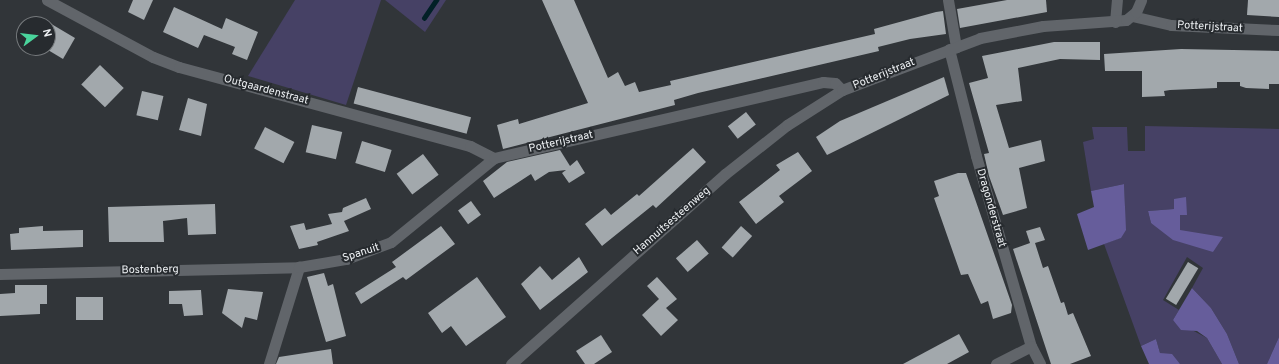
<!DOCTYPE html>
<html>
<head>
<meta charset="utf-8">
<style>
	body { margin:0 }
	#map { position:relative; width:1279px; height:364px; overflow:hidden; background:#313539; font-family:Overpass,sans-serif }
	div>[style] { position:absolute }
	.green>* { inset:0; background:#464165 }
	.forest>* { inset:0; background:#665d9b }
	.stream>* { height:4.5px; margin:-2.25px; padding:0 2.25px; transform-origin:2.25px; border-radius:2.25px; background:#022027 }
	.building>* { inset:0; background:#a2a8ac; transform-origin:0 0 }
	.minor>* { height:11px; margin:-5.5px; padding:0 5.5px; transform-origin:5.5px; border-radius:5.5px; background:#61656a }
	.tertiary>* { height:11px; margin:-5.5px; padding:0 5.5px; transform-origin:5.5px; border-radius:5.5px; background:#61656a }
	span { translate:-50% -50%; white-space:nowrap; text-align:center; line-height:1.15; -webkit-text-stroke:4px #272b2f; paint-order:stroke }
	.street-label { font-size:11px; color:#edf0f3 }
	.north { position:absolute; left:16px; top:16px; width:40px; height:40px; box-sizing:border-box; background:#272b2f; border:1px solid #767a7d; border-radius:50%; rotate:75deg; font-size:11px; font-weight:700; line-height:16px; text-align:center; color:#edf0f3 }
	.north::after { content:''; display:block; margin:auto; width:14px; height:18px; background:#4ad49c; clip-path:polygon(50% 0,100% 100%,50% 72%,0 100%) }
</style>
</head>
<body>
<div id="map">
	<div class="green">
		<div style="clip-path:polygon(295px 0,381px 0,346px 105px,248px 76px)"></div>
		<div style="clip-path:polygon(385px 0,446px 0,425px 32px)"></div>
		<div style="clip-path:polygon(evenodd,1145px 126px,1279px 129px,1279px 337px,1267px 364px,1239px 364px,1227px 334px,1211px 308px,1192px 288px,1203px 268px,1187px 257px,1163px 300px,1179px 310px,1173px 320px,1207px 338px,1222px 364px,1180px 364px,1160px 353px,1156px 339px,1141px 346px,1104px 244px,1120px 238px,1125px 213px,1124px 184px,1091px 191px,1083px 142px,1094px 139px,1092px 127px,1127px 127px,1128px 151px,1145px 151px,1145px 126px,1174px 199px,1187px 215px,1179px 215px,1180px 231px,1214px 252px,1151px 223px,1148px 211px,1174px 209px,1174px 199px)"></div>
	</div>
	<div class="forest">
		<div style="clip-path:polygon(1124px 184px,1126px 230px,1121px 238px,1088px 250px,1077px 214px,1094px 207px,1091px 191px)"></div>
		<div style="clip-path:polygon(1186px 197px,1187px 215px,1180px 215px,1180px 230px,1223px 237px,1213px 252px,1173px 240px,1151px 223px,1148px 211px,1174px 209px,1174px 199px)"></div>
		<div style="clip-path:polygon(1192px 288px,1211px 308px,1227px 334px,1239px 364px,1222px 364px,1207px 338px,1197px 331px,1181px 330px,1173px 320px)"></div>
		<div style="clip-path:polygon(1279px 337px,1279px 364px,1267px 364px)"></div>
		<div style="clip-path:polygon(1156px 339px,1160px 353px,1172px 354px,1180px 364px,1149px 364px,1141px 346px)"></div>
	</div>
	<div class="stream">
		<div style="left:424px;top:18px;width:22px;rotate:-56deg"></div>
	</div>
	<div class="building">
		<div style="clip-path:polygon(133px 0,153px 0,144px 20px,128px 12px)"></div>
		<div style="clip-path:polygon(542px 0,574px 0,608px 78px,618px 72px,625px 86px,635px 82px,639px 92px,671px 85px,670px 81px,875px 34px,874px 29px,936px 12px,943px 11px,946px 34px,910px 39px,878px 47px,879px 51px,698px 93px,674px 100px,675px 105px,503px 149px,497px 125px,518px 119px,519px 124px,588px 103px)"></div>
		<div style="clip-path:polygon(1007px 0,1046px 0,1047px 12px,960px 28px,957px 9px)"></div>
		<div style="clip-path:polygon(1248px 0,1279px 0,1279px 17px,1247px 15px)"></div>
		<div style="clip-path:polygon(174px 7px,222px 29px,226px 18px,258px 32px,247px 60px,232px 54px,235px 47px,204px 35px,198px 48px,163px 32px)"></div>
		<div style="clip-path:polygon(48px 22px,75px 38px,63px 59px,48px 50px)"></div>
		<div style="clip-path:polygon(1054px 42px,1100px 42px,1100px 60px,1060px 59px,1018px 68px,1022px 101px,996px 105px,1009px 148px,1041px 140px,1045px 161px,1019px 168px,1027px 208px,1003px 215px,989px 176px,984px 154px,989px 153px,969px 83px,988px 78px,982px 56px)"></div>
		<div style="clip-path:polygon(1181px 49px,1279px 51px,1279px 84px,1269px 84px,1269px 89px,1246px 88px,1240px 86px,1240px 82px,1217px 82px,1217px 88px,1170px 90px,1164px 91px,1165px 96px,1142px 97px,1142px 71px,1105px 71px,1104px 54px)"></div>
		<div style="left:100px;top:65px;width:33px;height:27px;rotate:44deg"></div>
		<div style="clip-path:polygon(944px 77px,949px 95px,827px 155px,816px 137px,840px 121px)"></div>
		<div style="left:358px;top:87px;width:117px;height:17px;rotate:15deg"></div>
		<div style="left:142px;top:91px;width:22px;height:25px;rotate:13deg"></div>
		<div style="clip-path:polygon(188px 98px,207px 104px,201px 136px,179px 130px)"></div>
		<div style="left:746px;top:112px;width:16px;height:23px;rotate:52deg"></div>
		<div style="left:312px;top:125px;width:31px;height:28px;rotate:13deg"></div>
		<div style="left:265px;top:127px;width:33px;height:24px;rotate:27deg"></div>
		<div style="left:362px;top:141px;width:31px;height:23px;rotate:17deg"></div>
		<div style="clip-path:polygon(693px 148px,706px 162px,656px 208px,653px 205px,602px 246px,585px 224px,605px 208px,611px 215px,637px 194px,639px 196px)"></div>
		<div style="clip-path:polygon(560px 150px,570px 166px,577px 160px,585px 173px,569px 183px,562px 173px,566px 170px,549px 172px,535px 181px,531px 174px,494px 198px,483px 181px,507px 162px)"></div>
		<div style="clip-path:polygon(798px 152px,812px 171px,779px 196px,784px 202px,756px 224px,739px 202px,780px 170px,776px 165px)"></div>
		<div style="left:423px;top:154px;width:26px;height:33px;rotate:53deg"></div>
		<div style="clip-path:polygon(958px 173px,966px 173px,1012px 305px,1011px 313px,993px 319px,988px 301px,981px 304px,968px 274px,961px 275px,934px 198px,939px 196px,934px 181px)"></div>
		<div style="clip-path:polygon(366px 198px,371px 209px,344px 221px,349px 231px,317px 242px,318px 245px,299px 249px,290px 226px,304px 223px,306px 230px,332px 224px,328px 214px,342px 212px,343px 208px)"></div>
		<div style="left:471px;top:201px;width:17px;height:16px;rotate:54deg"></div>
		<div style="clip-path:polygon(215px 204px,216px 234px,188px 235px,187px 218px,163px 221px,164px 242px,109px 242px,108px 207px)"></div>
		<div style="clip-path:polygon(43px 226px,43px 231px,83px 230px,83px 247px,11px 250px,10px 234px,19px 233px,19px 228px)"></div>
		<div style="clip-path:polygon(441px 226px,455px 244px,406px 280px,403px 277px,361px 304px,355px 293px,396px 267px,392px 262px)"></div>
		<div style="left:741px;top:226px;width:15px;height:29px;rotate:42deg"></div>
		<div style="clip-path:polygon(1040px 227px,1045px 240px,1035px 243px,1043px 268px,1048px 266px,1061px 303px,1064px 302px,1068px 315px,1073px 313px,1091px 356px,1070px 364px,1051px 364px,1013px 249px,1030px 243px,1026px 231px)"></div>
		<div style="left:697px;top:240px;width:18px;height:28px;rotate:49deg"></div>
		<div style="clip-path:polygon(579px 257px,588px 272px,540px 310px,521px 284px,540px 266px,552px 280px)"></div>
		<div style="left:1188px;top:262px;width:12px;height:43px;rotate:31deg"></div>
		<div style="clip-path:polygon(324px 273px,328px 286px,333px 284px,346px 336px,326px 342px,307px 277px)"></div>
		<div style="clip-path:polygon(477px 277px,506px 317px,466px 346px,451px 326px,442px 333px,428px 313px)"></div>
		<div style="clip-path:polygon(657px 277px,677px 299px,666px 308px,678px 320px,661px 336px,642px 315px,659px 299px,647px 286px)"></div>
		<div style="clip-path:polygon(15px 285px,47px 285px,47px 304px,40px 304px,40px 314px,0 316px,0 294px,15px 293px)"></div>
		<div style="clip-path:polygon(228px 289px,263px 292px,257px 320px,245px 317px,242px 328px,222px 313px)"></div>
		<div style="clip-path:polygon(201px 290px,203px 315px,184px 316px,182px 304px,169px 304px,169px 291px)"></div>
		<div style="left:103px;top:297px;width:23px;height:27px;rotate:90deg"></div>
		<div style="clip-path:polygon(959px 334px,969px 352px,947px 364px,903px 364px)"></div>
		<div style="clip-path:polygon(601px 335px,612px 352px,594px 364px,585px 364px,576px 351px)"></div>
		<div style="clip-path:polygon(331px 349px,333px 364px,276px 364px,279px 357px)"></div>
	</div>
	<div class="minor">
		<div style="left:47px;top:0;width:120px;rotate:28.3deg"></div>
		<div style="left:153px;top:57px;width:28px;rotate:21deg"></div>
		<div style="left:179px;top:67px;width:302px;rotate:15.2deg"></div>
		<div style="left:470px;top:146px;width:27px;rotate:27deg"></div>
		<div style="left:948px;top:0;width:48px;rotate:80.3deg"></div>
		<div style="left:1132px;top:16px;width:40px;rotate:13deg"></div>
		<div style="left:1171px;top:25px;width:108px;rotate:2.7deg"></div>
		<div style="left:949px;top:49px;width:110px;rotate:75.8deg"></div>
		<div style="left:976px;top:156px;width:198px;rotate:73.9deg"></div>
		<div style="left:1031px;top:346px;width:20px;rotate:63deg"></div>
		<div style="left:0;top:274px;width:299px;rotate:-1.3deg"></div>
		<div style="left:269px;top:364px;width:102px;rotate:-72.8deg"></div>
		<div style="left:299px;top:267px;width:48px;rotate:-9.7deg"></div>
		<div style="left:346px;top:259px;width:48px;rotate:-20.7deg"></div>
		<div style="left:391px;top:242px;width:133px;rotate:-39.2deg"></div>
		<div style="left:494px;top:158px;width:338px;rotate:-13deg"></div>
		<div style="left:823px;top:82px;width:12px;rotate:5deg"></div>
		<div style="left:835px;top:83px;width:10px;rotate:45deg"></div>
		<div style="left:996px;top:364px;width:39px;rotate:-27deg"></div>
	</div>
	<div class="tertiary">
		<div style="left:1115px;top:22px;width:22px;rotate:-85deg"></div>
		<div style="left:511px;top:364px;width:286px;rotate:-41.6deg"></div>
		<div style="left:725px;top:174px;width:79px;rotate:-38.3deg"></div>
		<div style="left:787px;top:125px;width:65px;rotate:-32.5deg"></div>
		<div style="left:842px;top:90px;width:147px;rotate:-20.6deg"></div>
		<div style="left:980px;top:38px;width:64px;rotate:-10.8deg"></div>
		<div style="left:1043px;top:26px;width:83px;rotate:-4.1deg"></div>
		<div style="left:1126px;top:20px;width:13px;rotate:-39deg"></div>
		<div style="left:1136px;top:12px;width:13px;rotate:-67deg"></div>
	</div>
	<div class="street-label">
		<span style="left:1210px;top:27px;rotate:3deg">Potterijstraat</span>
		<span style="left:884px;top:74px;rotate:-22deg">Potterijstraat</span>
		<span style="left:266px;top:90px;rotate:15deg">Outgaardenstraat</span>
		<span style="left:561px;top:142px;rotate:-13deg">Potterijstraat</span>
		<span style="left:991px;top:208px;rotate:74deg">Dragonderstraat</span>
		<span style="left:672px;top:221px;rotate:-41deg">Hannuitsesteenweg</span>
		<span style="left:361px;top:253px;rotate:-18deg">Spanuit</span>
		<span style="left:150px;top:270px;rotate:-1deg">Bostenberg</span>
	</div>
	<div class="north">N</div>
</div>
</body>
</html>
